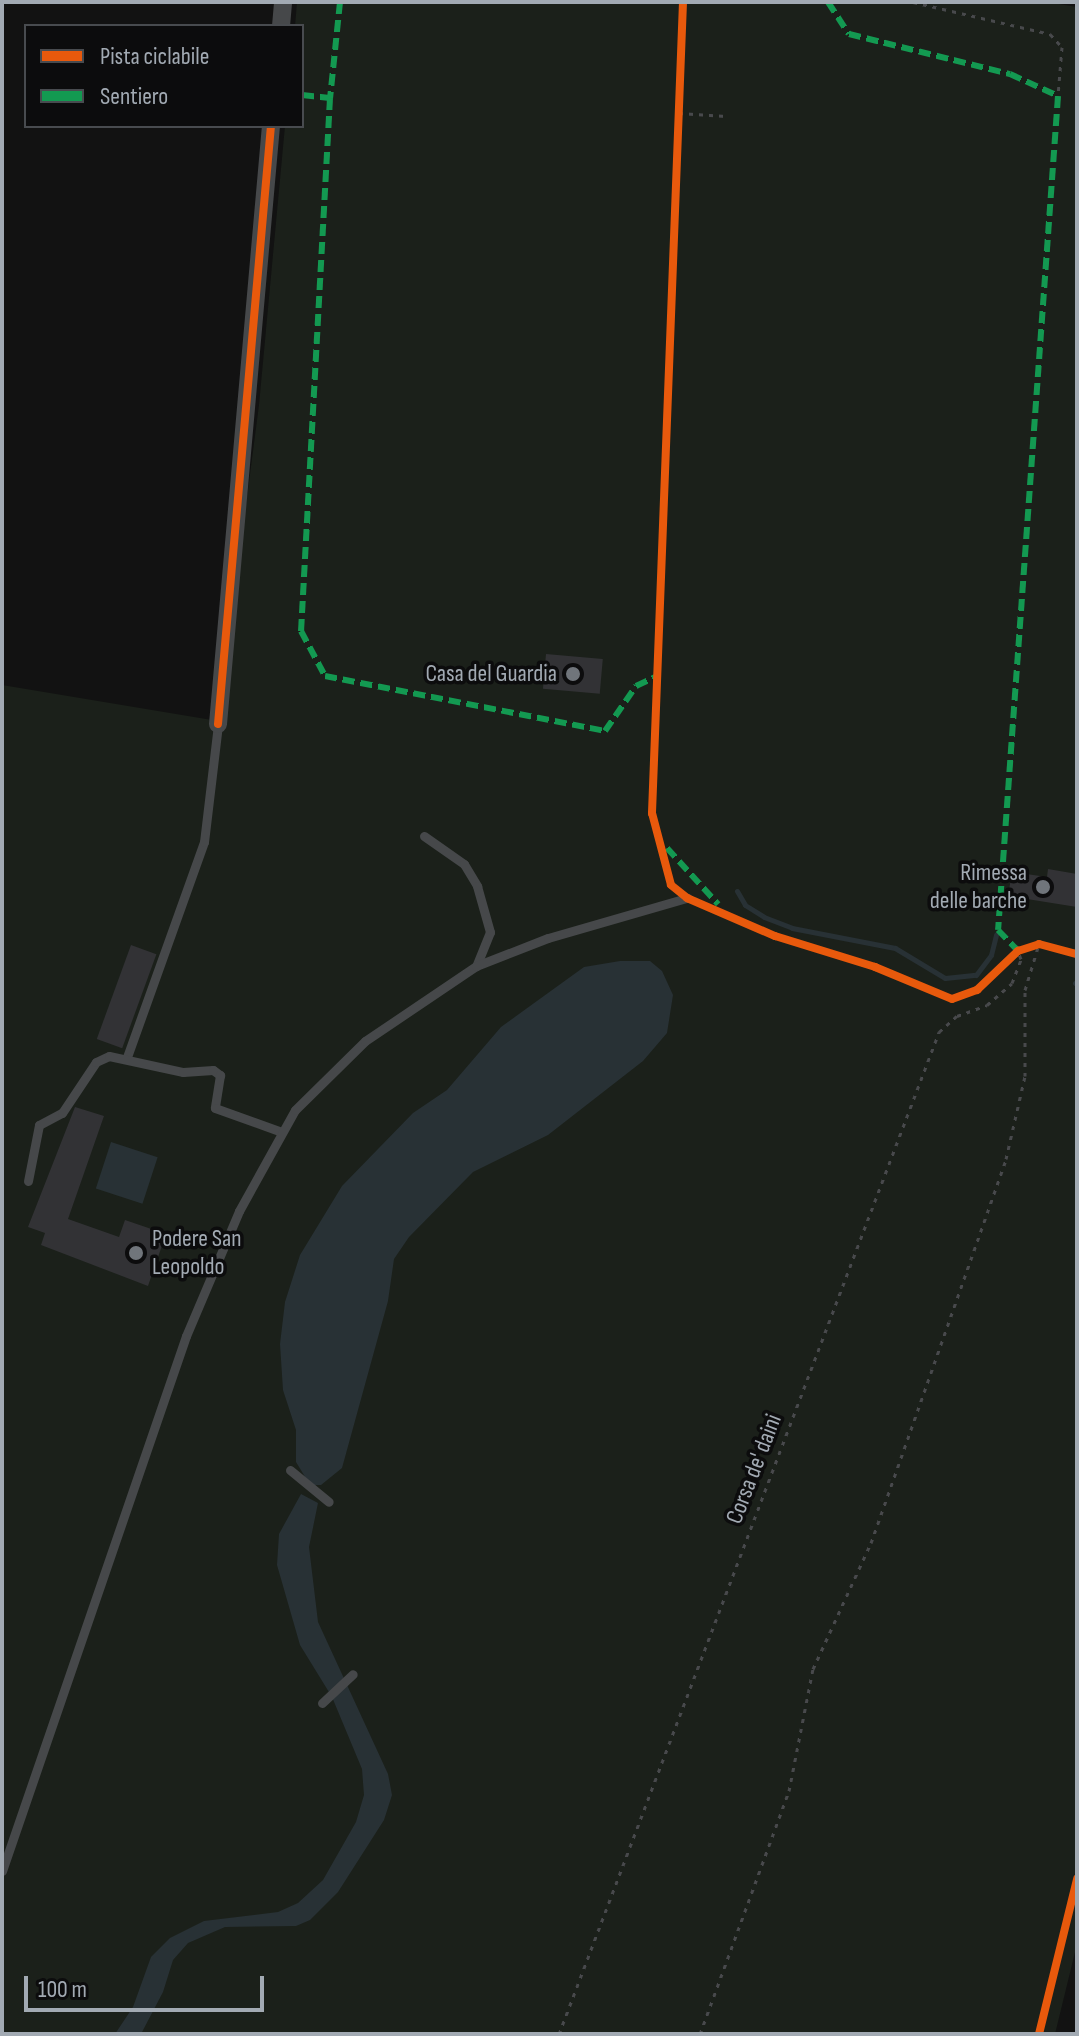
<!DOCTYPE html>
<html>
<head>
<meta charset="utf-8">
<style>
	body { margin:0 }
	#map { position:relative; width:1079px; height:2036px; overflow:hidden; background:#121212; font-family:"Sofia Sans Condensed",sans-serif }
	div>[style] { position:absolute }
	.green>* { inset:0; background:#1b201a }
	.water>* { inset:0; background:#283135; transform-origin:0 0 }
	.stream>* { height:5px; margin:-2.5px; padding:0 2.5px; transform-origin:2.5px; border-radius:2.5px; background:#283135 }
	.building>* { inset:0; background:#323235; transform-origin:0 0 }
	.path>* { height:3px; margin-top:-1.5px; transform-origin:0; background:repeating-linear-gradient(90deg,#48494c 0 4px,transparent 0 10px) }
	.lane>* { height:9px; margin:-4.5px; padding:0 4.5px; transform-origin:4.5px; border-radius:4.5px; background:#46484a }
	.street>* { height:18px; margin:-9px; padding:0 9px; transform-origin:9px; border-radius:9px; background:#46484a }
	.quiet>* { height:6px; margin-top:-3px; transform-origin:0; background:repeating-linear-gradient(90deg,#139951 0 12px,transparent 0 18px) }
	.cycleway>* { height:8px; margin:-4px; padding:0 4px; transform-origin:4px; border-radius:4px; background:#e8590c }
	.dots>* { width:22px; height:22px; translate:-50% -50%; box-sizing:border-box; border:4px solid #0c0c0d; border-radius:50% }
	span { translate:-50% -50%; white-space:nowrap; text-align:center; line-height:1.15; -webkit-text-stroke:7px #0c0c0d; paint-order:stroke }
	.poi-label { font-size:24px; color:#a2aab3 }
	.right { translate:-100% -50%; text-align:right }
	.left { translate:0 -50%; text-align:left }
	.street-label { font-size:24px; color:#a2aab3 }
	.frame { position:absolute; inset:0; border:4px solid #a2aab3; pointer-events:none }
	.legend { position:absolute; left:24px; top:24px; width:280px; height:104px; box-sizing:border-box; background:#0c0c0d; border:2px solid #484b4f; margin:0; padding:10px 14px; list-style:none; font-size:24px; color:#a2aab3 }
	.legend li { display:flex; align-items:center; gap:16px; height:40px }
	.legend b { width:40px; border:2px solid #484b4f }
	.scale { position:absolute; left:24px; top:1976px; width:240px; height:36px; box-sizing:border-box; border:4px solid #a2aab3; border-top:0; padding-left:10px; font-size:24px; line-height:28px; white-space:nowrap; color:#a2aab3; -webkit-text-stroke:6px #0c0c0d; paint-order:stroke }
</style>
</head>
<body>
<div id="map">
	<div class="green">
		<div style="clip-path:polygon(297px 2px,1047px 2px,1077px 7px,1077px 1944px,1055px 2034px,2px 2034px,2px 685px,218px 721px,259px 405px,285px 126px,302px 126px,302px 26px,295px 26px)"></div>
	</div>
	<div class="water">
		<div style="clip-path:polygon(620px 961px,650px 961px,662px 971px,673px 995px,667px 1033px,643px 1061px,548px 1135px,473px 1172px,409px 1237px,394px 1259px,388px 1301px,342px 1468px,321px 1485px,310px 1485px,296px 1462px,296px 1430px,283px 1390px,280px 1344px,285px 1302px,300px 1255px,342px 1186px,413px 1113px,447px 1090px,501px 1027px,584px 967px)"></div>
		<div style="left:111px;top:1142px;width:49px;height:49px;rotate:18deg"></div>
		<div style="clip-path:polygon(301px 1494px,318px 1503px,309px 1547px,318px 1622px,388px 1774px,392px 1795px,384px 1820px,338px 1892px,310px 1920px,296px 1926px,225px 1927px,188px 1943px,173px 1960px,163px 1992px,141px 2034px,115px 2034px,133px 2007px,151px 1957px,170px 1938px,204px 1921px,278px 1912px,298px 1903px,323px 1880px,356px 1822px,364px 1795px,362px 1769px,332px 1697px,300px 1645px,277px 1565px,279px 1534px)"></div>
	</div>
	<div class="stream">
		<div style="left:737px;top:891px;width:16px;rotate:60deg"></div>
		<div style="left:745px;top:905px;width:22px;rotate:32deg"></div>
		<div style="left:764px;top:917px;width:30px;rotate:21deg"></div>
		<div style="left:792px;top:928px;width:105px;rotate:11deg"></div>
		<div style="left:895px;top:948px;width:58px;rotate:31deg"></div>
		<div style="left:945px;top:978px;width:31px;rotate:-6deg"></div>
		<div style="left:976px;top:975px;width:25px;rotate:-53deg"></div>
		<div style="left:991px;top:955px;width:21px;rotate:-76deg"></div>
		<div style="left:1075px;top:983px;width:2px;rotate:27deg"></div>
	</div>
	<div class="building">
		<div style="left:546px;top:654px;width:57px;height:35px;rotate:5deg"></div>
		<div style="clip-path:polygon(1048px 869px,1077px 874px,1077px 907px,1008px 896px,1012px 872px,1047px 877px)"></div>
		<div style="left:131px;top:945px;width:27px;height:100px;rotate:20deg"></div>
		<div style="clip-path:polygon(75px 1107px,104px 1116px,68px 1219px,119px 1237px,125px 1220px,166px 1234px,148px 1286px,41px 1245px,45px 1233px,28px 1227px)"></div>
	</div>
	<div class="path">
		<div style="left:913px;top:2px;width:141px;rotate:13.1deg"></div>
		<div style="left:1050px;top:34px;width:18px;rotate:47deg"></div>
		<div style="left:1062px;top:47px;width:49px;rotate:94.7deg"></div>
		<div style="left:679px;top:113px;width:47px;rotate:3.7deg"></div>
		<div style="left:559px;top:2034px;width:1072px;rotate:-69.23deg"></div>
		<div style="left:939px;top:1032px;width:24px;rotate:-42deg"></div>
		<div style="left:957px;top:1016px;width:32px;rotate:-20deg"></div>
		<div style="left:987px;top:1005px;width:33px;rotate:-41deg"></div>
		<div style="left:1012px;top:983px;width:26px;rotate:-69deg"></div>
		<div style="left:1021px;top:959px;width:9px;rotate:-111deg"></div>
		<div style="left:700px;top:2034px;width:259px;rotate:-69.9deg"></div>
		<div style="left:789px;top:1791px;width:124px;rotate:-78.9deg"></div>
		<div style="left:813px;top:1669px;width:139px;rotate:-65.3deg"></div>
		<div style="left:871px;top:1543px;width:407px;rotate:-70.6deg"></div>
		<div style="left:1006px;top:1159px;width:85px;rotate:-77.1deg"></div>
		<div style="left:1025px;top:1076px;width:86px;rotate:-90deg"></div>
		<div style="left:1025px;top:990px;width:48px;rotate:-73.1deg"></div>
	</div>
	<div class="lane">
		<div style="left:424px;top:836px;width:49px;rotate:35deg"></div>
		<div style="left:464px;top:864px;width:26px;rotate:59deg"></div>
		<div style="left:477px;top:886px;width:48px;rotate:74.2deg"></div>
		<div style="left:490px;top:932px;width:37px;rotate:112deg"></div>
		<div style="left:127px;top:1057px;width:228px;rotate:-70.3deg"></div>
		<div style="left:204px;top:842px;width:119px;rotate:-83.2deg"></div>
		<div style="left:28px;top:1181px;width:57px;rotate:-78.9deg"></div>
		<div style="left:39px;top:1125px;width:26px;rotate:-28deg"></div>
		<div style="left:62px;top:1113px;width:61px;rotate:-56.3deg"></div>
		<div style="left:96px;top:1062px;width:14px;rotate:-25deg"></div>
		<div style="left:109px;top:1056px;width:76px;rotate:12.2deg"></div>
		<div style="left:183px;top:1072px;width:30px;rotate:-4deg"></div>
		<div style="left:213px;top:1070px;width:9px;rotate:36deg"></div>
		<div style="left:220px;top:1075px;width:33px;rotate:99deg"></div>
		<div style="left:215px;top:1108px;width:71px;rotate:19.7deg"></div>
		<div style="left:290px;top:1470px;width:50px;rotate:39.4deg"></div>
		<div style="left:322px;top:1703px;width:42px;rotate:-43.1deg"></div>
		<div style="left:2px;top:1871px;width:566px;rotate:-71.02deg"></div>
		<div style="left:186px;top:1336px;width:136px;rotate:-67deg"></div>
		<div style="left:239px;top:1211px;width:115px;rotate:-61deg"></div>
		<div style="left:295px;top:1110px;width:98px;rotate:-44.6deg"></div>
		<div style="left:365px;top:1041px;width:134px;rotate:-34deg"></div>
		<div style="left:476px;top:966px;width:77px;rotate:-21.3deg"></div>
		<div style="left:548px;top:938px;width:145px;rotate:-16.1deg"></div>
	</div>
	<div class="street">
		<div style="left:281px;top:26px;width:24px;rotate:-85deg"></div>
		<div style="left:218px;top:724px;width:600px;rotate:-84.94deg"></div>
	</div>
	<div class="quiet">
		<div style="left:340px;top:2px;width:97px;rotate:95.9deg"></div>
		<div style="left:330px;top:98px;width:534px;rotate:93.11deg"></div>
		<div style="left:301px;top:631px;width:51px;rotate:61.9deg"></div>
		<div style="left:325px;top:676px;width:285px;rotate:11.1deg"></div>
		<div style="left:605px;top:731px;width:55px;rotate:-55.4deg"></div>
		<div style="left:636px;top:686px;width:23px;rotate:-25deg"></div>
		<div style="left:828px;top:2px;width:38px;rotate:57deg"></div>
		<div style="left:849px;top:34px;width:166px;rotate:14deg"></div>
		<div style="left:1010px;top:74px;width:53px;rotate:24.6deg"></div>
		<div style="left:1058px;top:96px;width:836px;rotate:94.11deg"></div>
		<div style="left:998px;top:930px;width:29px;rotate:46deg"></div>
		<div style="left:302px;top:95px;width:28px;rotate:6deg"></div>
		<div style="left:667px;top:848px;width:76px;rotate:47.7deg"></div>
	</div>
	<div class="cycleway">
		<div style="left:683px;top:2px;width:812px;rotate:92.19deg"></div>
		<div style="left:652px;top:813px;width:74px;rotate:75.2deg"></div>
		<div style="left:671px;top:885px;width:21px;rotate:39deg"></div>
		<div style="left:687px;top:898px;width:96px;rotate:23.4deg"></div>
		<div style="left:775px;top:936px;width:105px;rotate:17.2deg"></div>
		<div style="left:875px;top:967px;width:83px;rotate:22.6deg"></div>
		<div style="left:952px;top:999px;width:27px;rotate:-20deg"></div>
		<div style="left:977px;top:990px;width:57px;rotate:-43.6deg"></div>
		<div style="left:1018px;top:951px;width:22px;rotate:-18deg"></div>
		<div style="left:1039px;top:944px;width:39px;rotate:15deg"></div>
		<div style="left:218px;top:724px;width:600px;rotate:-84.94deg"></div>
		<div style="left:1039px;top:2034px;width:160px;rotate:-76.2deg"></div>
	</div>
	<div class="dots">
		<div style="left:573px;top:674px;background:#70757b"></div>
		<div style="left:1043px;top:887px;background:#70757b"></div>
		<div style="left:136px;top:1253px;background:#70757b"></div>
	</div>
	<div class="poi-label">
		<span class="right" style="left:557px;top:674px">Casa del Guardia</span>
		<span class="right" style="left:1027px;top:887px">Rimessa<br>delle barche</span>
		<span class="left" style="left:152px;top:1253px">Podere San<br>Leopoldo</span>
	</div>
	<div class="street-label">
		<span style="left:754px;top:1469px;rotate:-69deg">Corsa de' daini</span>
	</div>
	<div class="frame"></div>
	<ul class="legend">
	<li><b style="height:10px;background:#e8590c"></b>Pista ciclabile</li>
	<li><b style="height:10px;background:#139951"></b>Sentiero</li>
	</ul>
	<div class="scale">100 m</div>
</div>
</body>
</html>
